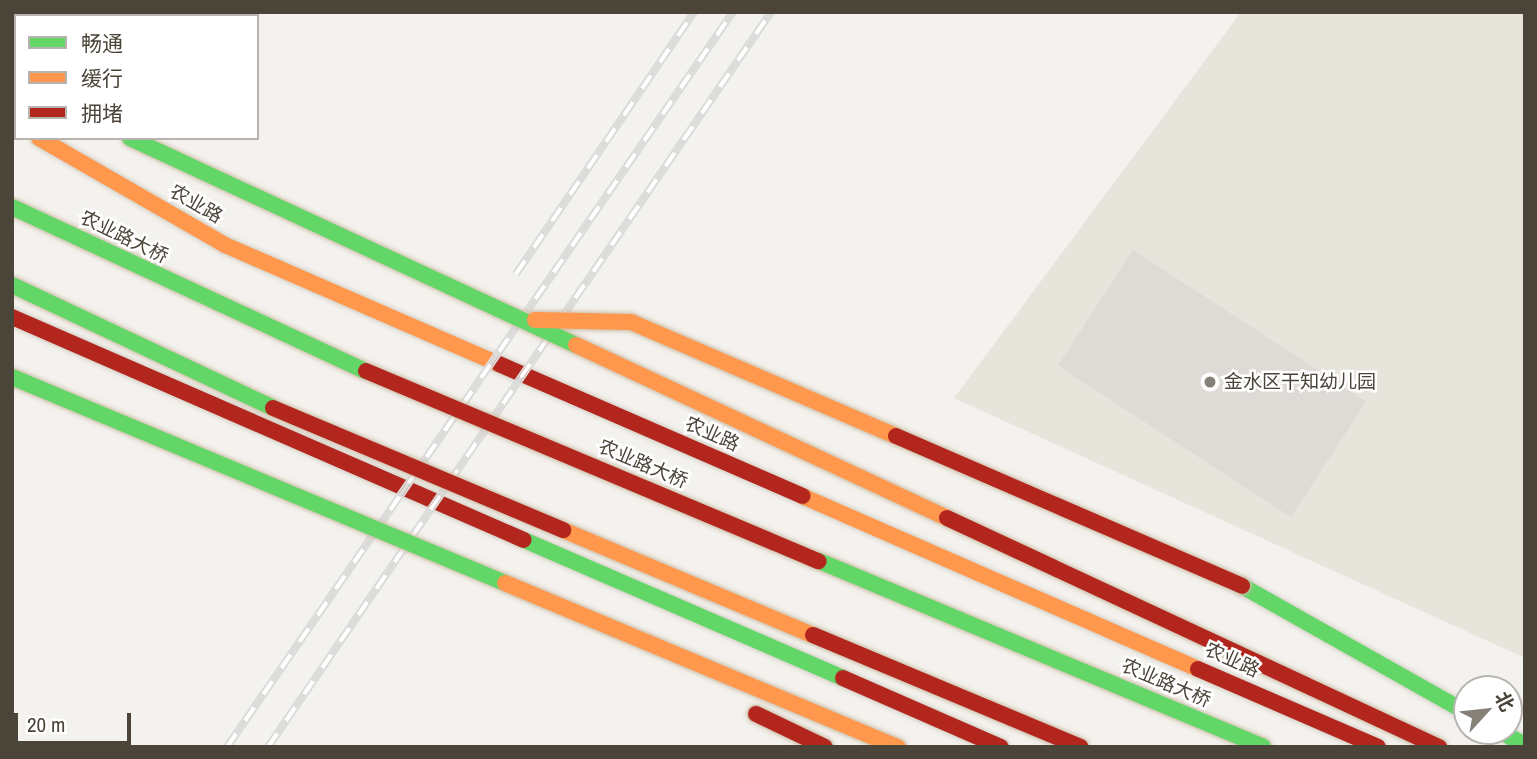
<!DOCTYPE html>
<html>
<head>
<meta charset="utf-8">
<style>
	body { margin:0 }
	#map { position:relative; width:1537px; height:759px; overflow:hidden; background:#f4f2ee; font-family:"Archivo Narrow","Noto Sans SC",sans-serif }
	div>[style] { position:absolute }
	.residential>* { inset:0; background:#e7e4dc }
	.building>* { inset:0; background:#dedbd6; transform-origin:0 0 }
	.roads { filter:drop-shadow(0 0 2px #d3cfc5) drop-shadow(0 0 2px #d3cfc5) }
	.fast>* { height:16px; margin:-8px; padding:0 8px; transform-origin:8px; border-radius:8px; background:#63d668 }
	.slow>* { height:16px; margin:-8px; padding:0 8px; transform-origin:8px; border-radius:8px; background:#ff974d }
	.jam>* { height:16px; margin:-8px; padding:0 8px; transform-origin:8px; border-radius:8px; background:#b3261e }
	.rail>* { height:8px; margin-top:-4px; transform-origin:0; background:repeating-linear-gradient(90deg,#fff 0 16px,#dbdbda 0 32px); box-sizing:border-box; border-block:2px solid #dbdbda }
	.bridges { filter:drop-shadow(0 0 2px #ccbfa9) drop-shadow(0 0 2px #ccbfa9) }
	.fast-bridge>* { height:16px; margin:-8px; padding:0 8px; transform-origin:8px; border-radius:8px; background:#63d668 }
	.slow-bridge>* { height:16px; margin:-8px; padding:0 8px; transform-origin:8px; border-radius:8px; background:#ff974d }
	.jam-bridge>* { height:16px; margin:-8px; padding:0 8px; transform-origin:8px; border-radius:8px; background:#b3261e }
	.dots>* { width:19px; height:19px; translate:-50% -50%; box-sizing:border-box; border:4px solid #fff; border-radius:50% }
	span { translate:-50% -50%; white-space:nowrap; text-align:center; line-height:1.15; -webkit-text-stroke:5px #fff; paint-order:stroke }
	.street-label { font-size:19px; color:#4b4439 }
	.poi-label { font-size:19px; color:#4b4439 }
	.left { translate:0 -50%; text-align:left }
	.frame { position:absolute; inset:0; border:14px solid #4b4439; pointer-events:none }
	.legend { position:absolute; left:14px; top:14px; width:245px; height:126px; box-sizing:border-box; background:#fff; border:2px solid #b7b4b0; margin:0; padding:9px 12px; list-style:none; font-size:21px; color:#4b4439 }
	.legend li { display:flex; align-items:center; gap:14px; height:35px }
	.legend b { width:35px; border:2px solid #b7b4b0 }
	.north { position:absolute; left:1453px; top:675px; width:70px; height:70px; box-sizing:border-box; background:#fff; border:2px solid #b7b4b0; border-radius:50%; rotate:63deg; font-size:19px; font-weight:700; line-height:28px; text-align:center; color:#4b4439 }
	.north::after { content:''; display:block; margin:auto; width:24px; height:32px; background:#868178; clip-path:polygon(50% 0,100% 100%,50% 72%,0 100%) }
	.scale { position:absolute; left:14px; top:713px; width:117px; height:32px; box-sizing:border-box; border:4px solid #4b4439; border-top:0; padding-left:9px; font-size:21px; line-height:24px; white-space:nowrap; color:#4b4439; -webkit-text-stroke:5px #fff; paint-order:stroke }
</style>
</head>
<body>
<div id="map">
	<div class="residential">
		<div style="clip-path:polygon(1241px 12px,1525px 12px,1525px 658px,954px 398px)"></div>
	</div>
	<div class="building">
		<div style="left:1133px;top:250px;width:278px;height:138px;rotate:33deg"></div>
	</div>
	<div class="roads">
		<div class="fast">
			<div style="left:524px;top:540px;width:348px;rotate:23.4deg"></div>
			<div style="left:1242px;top:586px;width:258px;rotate:29.4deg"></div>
			<div style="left:1499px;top:731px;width:30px;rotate:28deg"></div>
		</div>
		<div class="slow">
			<div style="left:39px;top:138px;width:215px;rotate:29.9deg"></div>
			<div style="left:225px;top:245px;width:299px;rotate:23.5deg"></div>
			<div style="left:802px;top:496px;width:432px;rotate:23.6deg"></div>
		</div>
		<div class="jam">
			<div style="left:12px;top:75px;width:4px;rotate:27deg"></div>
			<div style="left:12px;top:123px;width:4px;rotate:27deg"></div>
			<div style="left:12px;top:317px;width:558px;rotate:23.54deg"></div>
			<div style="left:499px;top:364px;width:331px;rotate:23.5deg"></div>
			<div style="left:1198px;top:669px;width:196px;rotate:23.4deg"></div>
			<div style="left:843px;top:678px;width:172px;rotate:23.6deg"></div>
		</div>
	</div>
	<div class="rail">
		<div style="left:516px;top:274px;width:317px;rotate:-55.8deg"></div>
		<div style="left:227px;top:747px;width:892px;rotate:-55.46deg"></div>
		<div style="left:268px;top:747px;width:891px;rotate:-55.61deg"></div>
	</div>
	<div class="bridges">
		<div class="fast-bridge">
			<div style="left:130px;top:138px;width:492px;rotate:24.9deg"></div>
			<div style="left:12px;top:207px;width:390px;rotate:24.9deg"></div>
			<div style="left:12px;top:285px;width:289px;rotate:25.2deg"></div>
			<div style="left:12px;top:377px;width:534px;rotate:22.68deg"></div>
			<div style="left:819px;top:561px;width:481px;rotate:22.7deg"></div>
		</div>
		<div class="slow-bridge">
			<div style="left:535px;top:320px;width:96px;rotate:1.2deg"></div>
			<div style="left:631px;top:322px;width:288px;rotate:23.3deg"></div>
			<div style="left:576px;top:345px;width:409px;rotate:25deg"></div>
			<div style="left:563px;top:530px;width:271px;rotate:22.8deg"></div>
			<div style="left:505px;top:583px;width:426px;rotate:22.7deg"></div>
		</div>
		<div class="jam-bridge">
			<div style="left:366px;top:371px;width:491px;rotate:22.8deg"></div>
			<div style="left:273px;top:408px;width:315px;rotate:22.8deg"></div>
			<div style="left:896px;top:436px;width:377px;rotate:23.4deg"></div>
			<div style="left:947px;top:518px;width:543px;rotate:24.96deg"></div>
			<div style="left:813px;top:635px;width:290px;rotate:22.7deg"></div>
			<div style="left:756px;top:714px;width:76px;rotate:25.6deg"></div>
		</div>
	</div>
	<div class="dots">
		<div style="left:1210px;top:382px;background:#868178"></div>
	</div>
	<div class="street-label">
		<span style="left:196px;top:204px;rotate:30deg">农业路</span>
		<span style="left:124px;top:237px;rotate:26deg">农业路大桥</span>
		<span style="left:712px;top:434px;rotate:24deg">农业路</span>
		<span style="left:643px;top:464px;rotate:23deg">农业路大桥</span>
		<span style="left:1232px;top:660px;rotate:24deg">农业路</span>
		<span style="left:1166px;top:683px;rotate:23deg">农业路大桥</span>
	</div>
	<div class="poi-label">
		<span class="left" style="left:1224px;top:382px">金水区干知幼儿园</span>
	</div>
	<div class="frame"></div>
	<ul class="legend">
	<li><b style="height:9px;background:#63d668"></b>畅通</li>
	<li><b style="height:9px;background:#ff974d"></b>缓行</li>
	<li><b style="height:9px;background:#b3261e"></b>拥堵</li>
	</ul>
	<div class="north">北</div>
	<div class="scale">20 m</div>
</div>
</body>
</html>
